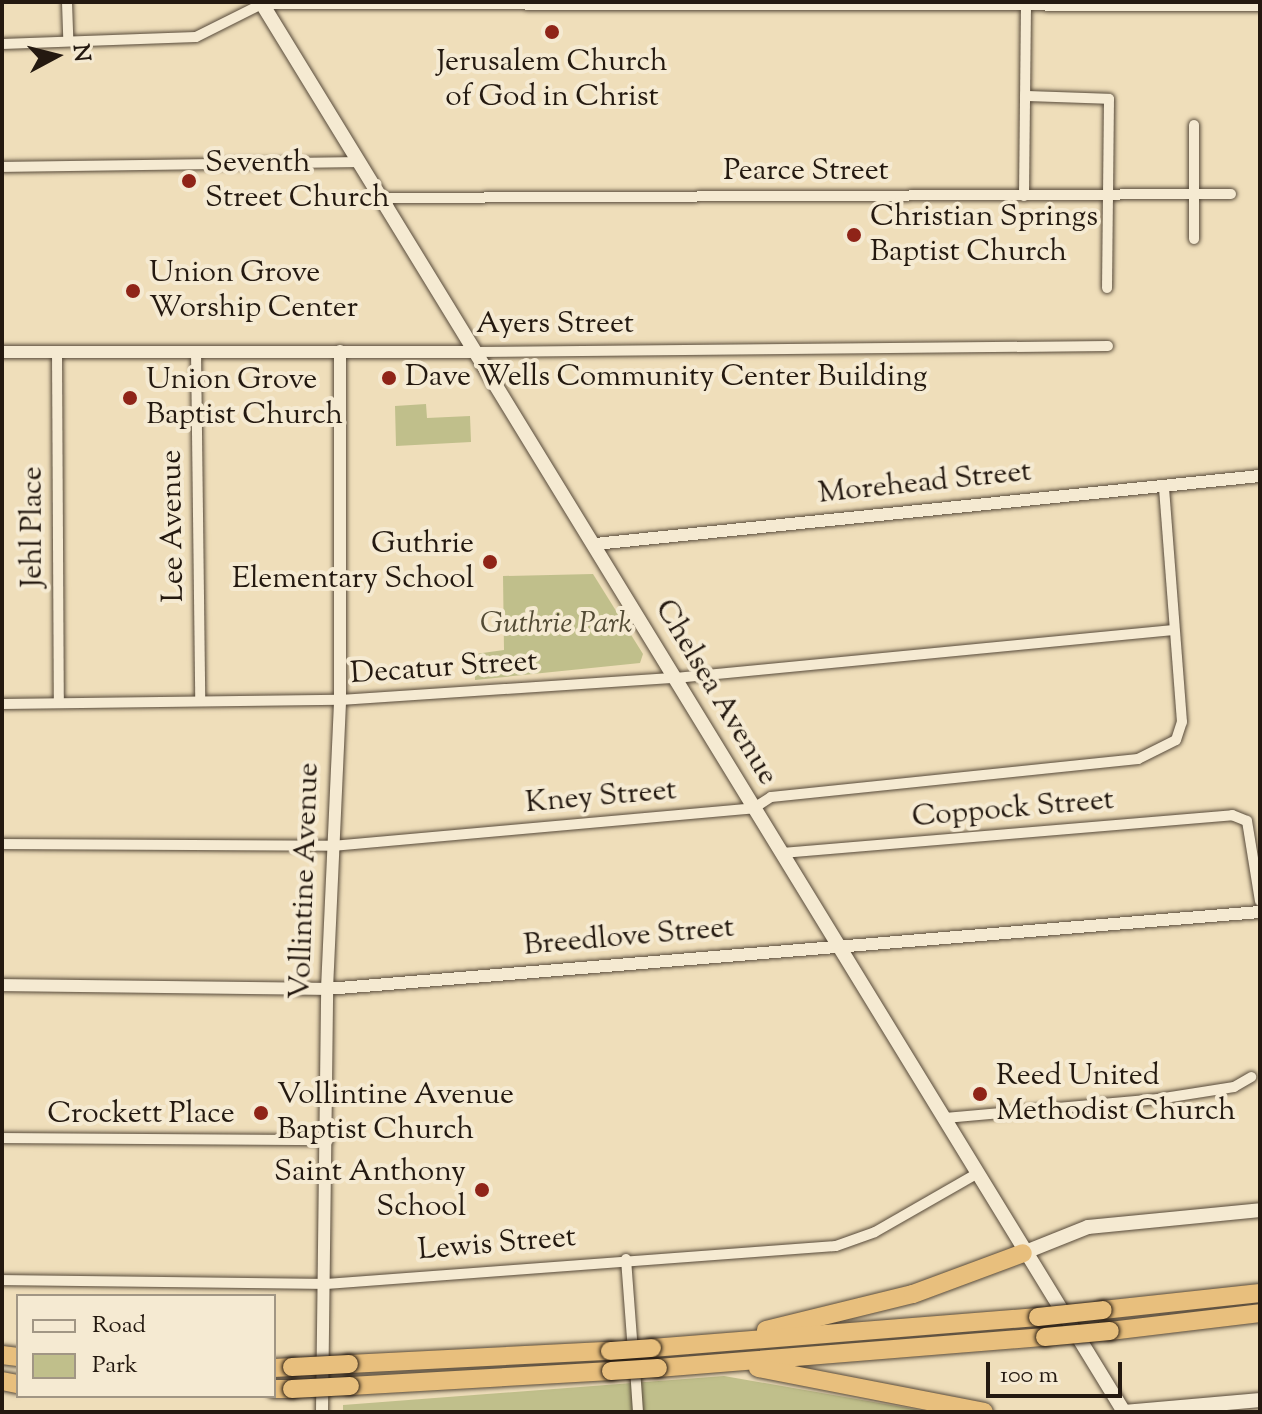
<!DOCTYPE html>
<html>
<head>
<meta charset="utf-8">
<style>
	body { margin:0 }
	#map { position:relative; width:1262px; height:1414px; overflow:hidden; background:#efdeba; font-family:"Sorts Mill Goudy",serif }
	div>[style] { position:absolute }
	.green>* { inset:0; background:#c0bf8b }
	.roads { filter:drop-shadow(0 0 2px #574a3a) drop-shadow(0 0 2px #574a3a) }
	.minor>* { height:10px; margin:-5px; padding:0 5px; transform-origin:5px; border-radius:5px; background:#f5ead2 }
	.tertiary>* { height:12px; margin:-6px; padding:0 6px; transform-origin:6px; border-radius:6px; background:#f5ead2 }
	.secondary>* { height:14px; margin:-7px; padding:0 7px; transform-origin:7px; border-radius:7px; background:#f5ead2 }
	.motorway>* { height:18px; margin:-9px; padding:0 9px; transform-origin:9px; border-radius:9px; background:#e8bf7d }
	.bridges { filter:drop-shadow(0 0 2px #241910) drop-shadow(0 0 2px #241910) }
	.motorway-bridge>* { height:18px; margin:-9px; padding:0 9px; transform-origin:9px; border-radius:9px; background:#e8bf7d }
	.dots>* { width:22px; height:22px; translate:-50% -50%; box-sizing:border-box; border:4px solid #f5ead2; border-radius:50% }
	span { translate:-50% -50%; white-space:nowrap; text-align:center; line-height:1.15; -webkit-text-stroke:8px #f5ead2; paint-order:stroke }
	.poi-label { font-size:30px; color:#241910 }
	.left { translate:0 -50%; text-align:left }
	.right { translate:-100% -50%; text-align:right }
	.street-label { font-size:30px; color:#241910 }
	.park-label { font-size:30px; color:#534b35; font-style:italic }
	.frame { position:absolute; inset:0; border:4px solid #241910; pointer-events:none }
	.legend { position:absolute; left:16px; top:1294px; width:260px; height:104px; box-sizing:border-box; background:#f5ead2; border:2px solid #a19684; margin:0; padding:10px 14px; list-style:none; font-size:24px; color:#241910 }
	.legend li { display:flex; align-items:center; gap:16px; height:40px }
	.legend b { width:40px; border:2px solid #a19684 }
	.north { position:absolute; left:16px; top:16px; width:80px; height:80px; -webkit-text-stroke:6px #f5ead2; paint-order:stroke; rotate:83deg; font-size:22px; font-weight:700; line-height:32px; text-align:center; color:#241910 }
	.north::after { content:''; display:block; margin:auto; width:28px; height:36px; background:#241910; clip-path:polygon(50% 0,100% 100%,50% 72%,0 100%) }
	.scale { position:absolute; left:986px; top:1362px; width:136px; height:36px; box-sizing:border-box; border:4px solid #241910; border-top:0; padding-left:10px; font-size:24px; line-height:28px; white-space:nowrap; color:#241910; -webkit-text-stroke:6px #f5ead2; paint-order:stroke }
</style>
</head>
<body>
<div id="map">
	<div class="green">
		<div style="clip-path:polygon(426px 404px,427px 418px,470px 416px,471px 442px,396px 446px,395px 406px)"></div>
		<div style="clip-path:polygon(593px 574px,643px 654px,640px 663px,475px 680px,475px 654px,504px 650px,503px 576px)"></div>
		<div style="clip-path:polygon(724px 1376px,931px 1412px,343px 1412px,343px 1405px)"></div>
	</div>
	<div class="roads">
		<div class="minor">
			<div style="left:67px;top:2px;width:36px;rotate:88deg"></div>
			<div style="left:2px;top:44px;width:194px;rotate:-2.1deg"></div>
			<div style="left:196px;top:37px;width:74px;rotate:-26.6deg"></div>
			<div style="left:262px;top:4px;width:998px;rotate:0.11deg"></div>
			<div style="left:1025px;top:96px;width:84px;rotate:2deg"></div>
			<div style="left:1109px;top:99px;width:189px;rotate:90.6deg"></div>
			<div style="left:1194px;top:125px;width:114px;rotate:90deg"></div>
			<div style="left:2px;top:167px;width:355px;rotate:-0.8deg"></div>
			<div style="left:1024px;top:196px;width:192px;rotate:-89.4deg"></div>
			<div style="left:380px;top:198px;width:851px;rotate:-0.27deg"></div>
			<div style="left:196px;top:351px;width:350px;rotate:89.3deg"></div>
			<div style="left:57px;top:352px;width:350px;rotate:89.7deg"></div>
			<div style="left:473px;top:352px;width:635px;rotate:-0.54deg"></div>
			<div style="left:2px;top:704px;width:338px;rotate:-0.7deg"></div>
			<div style="left:340px;top:700px;width:336px;rotate:-3.8deg"></div>
			<div style="left:675px;top:678px;width:501px;rotate:-5.49deg"></div>
			<div style="left:2px;top:844px;width:330px;rotate:0.3deg"></div>
			<div style="left:332px;top:846px;width:424px;rotate:-5.1deg"></div>
			<div style="left:754px;top:808px;width:20px;rotate:-33deg"></div>
			<div style="left:771px;top:797px;width:369px;rotate:-5.9deg"></div>
			<div style="left:1138px;top:759px;width:42px;rotate:-26.6deg"></div>
			<div style="left:1176px;top:740px;width:19px;rotate:-72deg"></div>
			<div style="left:1182px;top:722px;width:237px;rotate:-94.4deg"></div>
			<div style="left:782px;top:853px;width:452px;rotate:-4.8deg"></div>
			<div style="left:1232px;top:815px;width:16px;rotate:22deg"></div>
			<div style="left:1247px;top:821px;width:81px;rotate:80.8deg"></div>
			<div style="left:945px;top:1118px;width:214px;rotate:-5.1deg"></div>
			<div style="left:1158px;top:1099px;width:77px;rotate:-9deg"></div>
			<div style="left:1234px;top:1087px;width:20px;rotate:-30deg"></div>
			<div style="left:2px;top:1138px;width:326px;rotate:0.4deg"></div>
			<div style="left:626px;top:1259px;width:93px;rotate:85.7deg"></div>
			<div style="left:2px;top:1280px;width:324px;rotate:0.7deg"></div>
			<div style="left:326px;top:1284px;width:511px;rotate:-4.26deg"></div>
			<div style="left:836px;top:1246px;width:41px;rotate:-19.7deg"></div>
			<div style="left:875px;top:1232px;width:119px;rotate:-29.8deg"></div>
			<div style="left:635px;top:1368px;width:44px;rotate:86.1deg"></div>
		</div>
		<div class="tertiary">
			<div style="left:2px;top:352px;width:469px"></div>
			<div style="left:595px;top:544px;width:668px;rotate:-5.84deg"></div>
			<div style="left:2px;top:985px;width:325px;rotate:0.7deg"></div>
			<div style="left:327px;top:989px;width:936px;rotate:-4.72deg"></div>
			<div style="left:322px;top:1412px;width:423px;rotate:-89.3deg"></div>
			<div style="left:327px;top:989px;width:289px;rotate:-87.4deg"></div>
			<div style="left:340px;top:700px;width:349px;rotate:-90deg"></div>
		</div>
		<div class="secondary">
			<div style="left:261px;top:2px;width:1653px;rotate:58.53deg"></div>
			<div style="left:1023px;top:1253px;width:70px;rotate:-21.8deg"></div>
			<div style="left:1088px;top:1227px;width:173px;rotate:-5.6deg"></div>
			<div style="left:1124px;top:1412px;width:137px;rotate:-5deg"></div>
		</div>
		<div class="motorway">
			<div style="left:1103px;top:1310px;width:158px;rotate:-6.2deg"></div>
			<div style="left:766px;top:1330px;width:151px;rotate:-13.8deg"></div>
			<div style="left:913px;top:1294px;width:117px;rotate:-20.4deg"></div>
			<div style="left:1110px;top:1331px;width:151px;rotate:-6.8deg"></div>
			<div style="left:652px;top:1348px;width:387px;rotate:-4.6deg"></div>
			<div style="left:2px;top:1355px;width:16px;rotate:7deg"></div>
			<div style="left:349px;top:1364px;width:261px;rotate:-2.9deg"></div>
			<div style="left:274px;top:1368px;width:18px;rotate:-3deg"></div>
			<div style="left:658px;top:1368px;width:388px;rotate:-4.6deg"></div>
			<div style="left:758px;top:1368px;width:230px;rotate:11deg"></div>
			<div style="left:2px;top:1381px;width:16px;rotate:11deg"></div>
			<div style="left:350px;top:1386px;width:261px;rotate:-3.3deg"></div>
			<div style="left:274px;top:1389px;width:18px"></div>
		</div>
	</div>
	<div class="bridges">
		<div class="motorway-bridge">
			<div style="left:1038px;top:1317px;width:65px;rotate:-6.1deg"></div>
			<div style="left:1045px;top:1337px;width:65px;rotate:-5.3deg"></div>
			<div style="left:610px;top:1351px;width:42px;rotate:-4.1deg"></div>
			<div style="left:292px;top:1367px;width:57px;rotate:-3deg"></div>
			<div style="left:611px;top:1371px;width:47px;rotate:-3.7deg"></div>
			<div style="left:292px;top:1389px;width:58px;rotate:-3deg"></div>
		</div>
	</div>
	<div class="dots">
		<div style="left:552px;top:32px;background:#8f2418"></div>
		<div style="left:189px;top:181px;background:#8f2418"></div>
		<div style="left:854px;top:235px;background:#8f2418"></div>
		<div style="left:133px;top:291px;background:#8f2418"></div>
		<div style="left:389px;top:378px;background:#8f2418"></div>
		<div style="left:130px;top:398px;background:#8f2418"></div>
		<div style="left:490px;top:562px;background:#8f2418"></div>
		<div style="left:980px;top:1094px;background:#8f2418"></div>
		<div style="left:261px;top:1113px;background:#8f2418"></div>
		<div style="left:482px;top:1190px;background:#8f2418"></div>
	</div>
	<div class="poi-label">
		<span style="left:552px;top:80px">Jerusalem Church<br>of God in Christ</span>
		<span class="left" style="left:205px;top:181px">Seventh<br>Street Church</span>
		<span class="left" style="left:870px;top:235px">Christian Springs<br>Baptist Church</span>
		<span class="left" style="left:149px;top:291px">Union Grove<br>Worship Center</span>
		<span class="left" style="left:405px;top:378px">Dave Wells Community Center Building</span>
		<span class="left" style="left:146px;top:398px">Union Grove<br>Baptist Church</span>
		<span class="right" style="left:474px;top:562px">Guthrie<br>Elementary School</span>
		<span class="left" style="left:996px;top:1094px">Reed United<br>Methodist Church</span>
		<span class="left" style="left:277px;top:1113px">Vollintine Avenue<br>Baptist Church</span>
		<span class="right" style="left:466px;top:1190px">Saint Anthony<br>School</span>
	</div>
	<div class="street-label">
		<span style="left:806px;top:172px">Pearce Street</span>
		<span style="left:555px;top:325px">Ayers Street</span>
		<span style="left:925px;top:484px;rotate:-6deg">Morehead Street</span>
		<span style="left:174px;top:526px;rotate:-91deg">Lee Avenue</span>
		<span style="left:34px;top:527px;rotate:-90deg">Jehl Place</span>
		<span style="left:444px;top:669px;rotate:-4deg">Decatur Street</span>
		<span style="left:715px;top:693px;rotate:59deg">Chelsea Avenue</span>
		<span style="left:601px;top:798px;rotate:-5deg">Kney Street</span>
		<span style="left:1013px;top:810px;rotate:-5deg">Coppock Street</span>
		<span style="left:306px;top:881px;rotate:-88deg">Vollintine Avenue</span>
		<span style="left:629px;top:938px;rotate:-5deg">Breedlove Street</span>
		<span style="left:141px;top:1115px">Crockett Place</span>
		<span style="left:497px;top:1245px;rotate:-5deg">Lewis Street</span>
	</div>
	<div class="park-label">
		<span style="left:556px;top:625px">Guthrie Park</span>
	</div>
	<div class="frame"></div>
	<ul class="legend">
	<li><b style="height:10px;background:#f5ead2"></b>Road</li>
	<li><b style="height:22px;background:#c0bf8b"></b>Park</li>
	</ul>
	<div class="north">N</div>
	<div class="scale">100 m</div>
</div>
</body>
</html>
